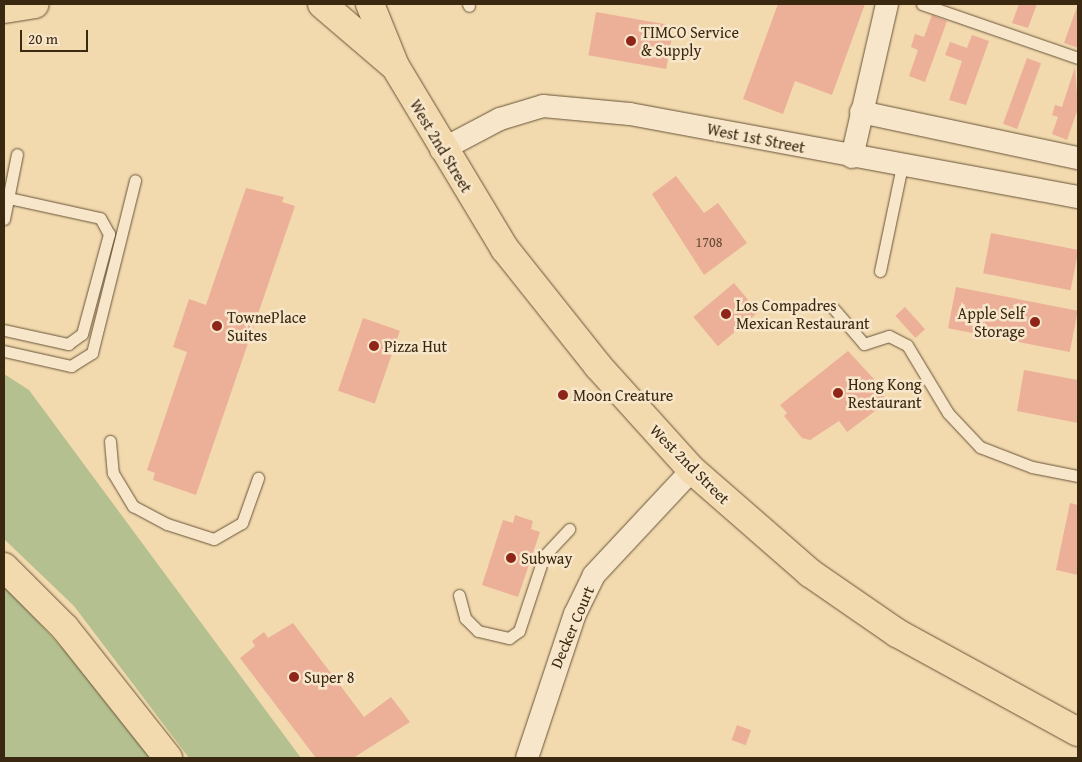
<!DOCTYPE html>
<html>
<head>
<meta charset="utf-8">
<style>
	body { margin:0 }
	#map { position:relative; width:1082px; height:762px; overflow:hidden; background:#f2d9ae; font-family:"Gentium Book Plus",serif }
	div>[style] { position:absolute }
	.green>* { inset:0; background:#b4c08f }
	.building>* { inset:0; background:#ecb099; transform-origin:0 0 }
	.roads { filter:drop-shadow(0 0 1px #685438) drop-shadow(0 0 1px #685438) }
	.service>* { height:11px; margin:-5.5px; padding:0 5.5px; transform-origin:5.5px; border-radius:5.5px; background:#f7e6ca }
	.minor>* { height:22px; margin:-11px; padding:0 11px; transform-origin:11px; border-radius:11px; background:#f7e6ca }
	.primary>* { height:28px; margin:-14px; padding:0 14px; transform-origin:14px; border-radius:14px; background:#f2d9ae }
	.motorway>* { height:28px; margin:-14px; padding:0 14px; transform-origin:14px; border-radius:14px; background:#f2d9ae }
	.dots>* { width:14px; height:14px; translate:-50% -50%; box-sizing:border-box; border:2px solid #f7e6ca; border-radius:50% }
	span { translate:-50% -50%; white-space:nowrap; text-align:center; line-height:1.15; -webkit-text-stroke:5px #f7e6ca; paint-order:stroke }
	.number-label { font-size:14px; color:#664a32 }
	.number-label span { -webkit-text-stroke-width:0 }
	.poi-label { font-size:16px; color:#3a2810 }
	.left { translate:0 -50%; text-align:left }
	.right { translate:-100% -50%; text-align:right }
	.street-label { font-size:16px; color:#3a2810 }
	.frame { position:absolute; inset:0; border:5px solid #3a2810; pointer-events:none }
	.scale { position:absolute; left:20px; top:30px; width:68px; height:22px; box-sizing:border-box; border:2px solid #3a2810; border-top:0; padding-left:6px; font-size:15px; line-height:18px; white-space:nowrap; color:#3a2810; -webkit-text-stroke:4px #f7e6ca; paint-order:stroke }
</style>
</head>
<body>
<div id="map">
	<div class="green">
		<div style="clip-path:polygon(4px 374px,29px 390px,301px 758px,189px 758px,74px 606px,4px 539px)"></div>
		<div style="clip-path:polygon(4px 585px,68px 654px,151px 758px,4px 758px)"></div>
	</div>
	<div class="building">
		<div style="clip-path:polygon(778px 4px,865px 4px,832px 95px,795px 81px,783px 114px,743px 99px)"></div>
		<div style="clip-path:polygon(1019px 4px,1037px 4px,1028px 28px,1012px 23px)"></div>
		<div style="clip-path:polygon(1078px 4px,1078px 48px,1064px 43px)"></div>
		<div style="left:596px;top:12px;width:79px;height:44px;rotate:10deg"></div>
		<div style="clip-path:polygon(932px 15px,947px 21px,925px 82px,909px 76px,918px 50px,911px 47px,915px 34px,924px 37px)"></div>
		<div style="clip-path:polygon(972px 35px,989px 41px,966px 105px,949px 100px,962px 61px,945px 55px,950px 42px,967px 48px)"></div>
		<div style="left:1027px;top:58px;width:15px;height:70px;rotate:20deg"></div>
		<div style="clip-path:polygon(1075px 67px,1078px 108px,1067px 140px,1052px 134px,1058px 117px,1052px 115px,1055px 105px,1062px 107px)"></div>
		<div style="clip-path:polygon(676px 176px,704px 213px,718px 203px,747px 243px,704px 275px,652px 194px)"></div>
		<div style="clip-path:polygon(246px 188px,284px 197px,282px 202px,295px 206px,196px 495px,153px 480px,155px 473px,147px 470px,187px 352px,173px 347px,189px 299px,206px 305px)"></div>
		<div style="left:991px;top:233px;width:89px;height:41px;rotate:11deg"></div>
		<div style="left:734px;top:283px;width:38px;height:53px;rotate:50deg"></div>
		<div style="left:956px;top:287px;width:124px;height:42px;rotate:11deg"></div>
		<div style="left:905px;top:307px;width:30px;height:13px;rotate:48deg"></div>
		<div style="left:363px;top:318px;width:39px;height:77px;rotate:19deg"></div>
		<div style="clip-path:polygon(848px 351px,874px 379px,887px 402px,847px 432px,839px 421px,810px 440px,802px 438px,784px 416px,787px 413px,780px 405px)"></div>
		<div style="clip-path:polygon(1024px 370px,1078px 380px,1078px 423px,1017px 411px)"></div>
		<div style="clip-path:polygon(1070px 503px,1078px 505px,1078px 575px,1056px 570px)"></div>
		<div style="clip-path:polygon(515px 515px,533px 521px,531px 529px,540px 532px,518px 597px,482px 585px,503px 520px,513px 523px)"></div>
		<div style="clip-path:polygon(293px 623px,364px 717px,391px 697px,410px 722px,353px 758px,316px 758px,240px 658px,255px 646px,252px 641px,264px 632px,268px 638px)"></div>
		<div style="left:737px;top:725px;width:15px;height:16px;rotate:20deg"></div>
	</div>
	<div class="roads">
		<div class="service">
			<div style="left:468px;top:4px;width:2px;rotate:63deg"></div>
			<div style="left:922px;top:4px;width:165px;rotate:19.1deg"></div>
			<div style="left:4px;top:219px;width:66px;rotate:-78.7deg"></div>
			<div style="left:880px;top:271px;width:107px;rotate:-78.2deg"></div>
			<div style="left:834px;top:309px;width:46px;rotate:49.4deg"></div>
			<div style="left:864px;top:344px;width:26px;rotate:-18deg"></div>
			<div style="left:889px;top:336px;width:20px;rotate:27deg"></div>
			<div style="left:907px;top:345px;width:79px;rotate:58.9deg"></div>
			<div style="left:948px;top:413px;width:47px;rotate:46.7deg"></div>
			<div style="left:980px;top:447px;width:56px;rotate:21deg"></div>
			<div style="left:1032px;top:467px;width:47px;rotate:11.1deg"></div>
			<div style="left:4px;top:330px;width:66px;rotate:12.3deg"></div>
			<div style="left:68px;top:344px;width:17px;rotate:-36deg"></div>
			<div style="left:82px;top:334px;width:104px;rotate:-74.9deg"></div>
			<div style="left:109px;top:234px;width:18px;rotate:-119deg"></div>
			<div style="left:100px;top:218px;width:94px;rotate:-167.7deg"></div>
			<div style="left:4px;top:351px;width:69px;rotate:12.6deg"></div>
			<div style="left:71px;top:366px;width:25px;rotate:-32deg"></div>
			<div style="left:92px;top:353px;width:178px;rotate:-76deg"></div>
			<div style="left:110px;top:441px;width:32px;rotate:85deg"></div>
			<div style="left:113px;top:473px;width:39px;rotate:59deg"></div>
			<div style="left:133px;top:506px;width:38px;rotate:28deg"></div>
			<div style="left:167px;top:524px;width:49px;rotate:17.7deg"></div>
			<div style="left:214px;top:539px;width:32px;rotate:-30deg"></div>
			<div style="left:242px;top:523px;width:48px;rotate:-70.4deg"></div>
			<div style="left:459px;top:595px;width:24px;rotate:75deg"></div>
			<div style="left:465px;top:618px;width:18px;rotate:45deg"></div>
			<div style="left:478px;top:631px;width:32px;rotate:13deg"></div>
			<div style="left:509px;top:638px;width:12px;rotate:-35deg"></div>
			<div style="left:519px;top:631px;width:79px;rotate:-71.6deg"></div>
			<div style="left:544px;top:556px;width:37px;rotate:-47deg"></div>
		</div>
		<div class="minor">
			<div style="left:861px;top:112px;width:222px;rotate:12deg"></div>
			<div style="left:441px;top:150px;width:67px;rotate:-27.7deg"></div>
			<div style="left:500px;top:119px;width:45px;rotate:-16.8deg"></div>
			<div style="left:543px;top:106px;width:87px;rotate:5.3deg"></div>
			<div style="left:630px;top:114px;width:456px;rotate:10.5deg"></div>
			<div style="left:852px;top:157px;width:157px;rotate:-77.1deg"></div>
			<div style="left:527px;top:758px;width:152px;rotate:-71.6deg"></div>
			<div style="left:575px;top:614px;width:43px;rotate:-64deg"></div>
			<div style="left:594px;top:575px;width:144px;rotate:-47deg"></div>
		</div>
		<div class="primary">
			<div style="left:322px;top:4px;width:92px;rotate:40.6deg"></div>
			<div style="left:370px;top:4px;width:67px;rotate:68deg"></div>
			<div style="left:395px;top:66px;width:214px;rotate:59deg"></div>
			<div style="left:505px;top:249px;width:149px;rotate:51.5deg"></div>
			<div style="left:598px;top:366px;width:140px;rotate:47.9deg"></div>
			<div style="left:692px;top:470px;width:157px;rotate:41.1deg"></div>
			<div style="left:810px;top:573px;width:106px;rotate:34.6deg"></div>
			<div style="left:897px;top:633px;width:206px;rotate:28.7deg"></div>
			<div style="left:4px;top:9px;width:31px;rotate:-9deg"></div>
		</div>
		<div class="motorway">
			<div style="left:4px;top:567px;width:86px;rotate:45deg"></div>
			<div style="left:65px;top:628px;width:166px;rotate:51.6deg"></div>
		</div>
	</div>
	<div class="dots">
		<div style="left:631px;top:41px;background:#8f2418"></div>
		<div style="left:726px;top:314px;background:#8f2418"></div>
		<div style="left:1035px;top:322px;background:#8f2418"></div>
		<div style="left:217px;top:326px;background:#8f2418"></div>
		<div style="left:374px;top:346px;background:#8f2418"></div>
		<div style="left:838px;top:393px;background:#8f2418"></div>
		<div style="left:563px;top:395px;background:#8f2418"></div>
		<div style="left:511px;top:558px;background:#8f2418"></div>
		<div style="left:294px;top:677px;background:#8f2418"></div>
	</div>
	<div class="number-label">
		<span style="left:709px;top:242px">1708</span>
	</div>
	<div class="poi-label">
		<span class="left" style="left:641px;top:41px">TIMCO Service<br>&amp; Supply</span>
		<span class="left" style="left:736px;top:314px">Los Compadres<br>Mexican Restaurant</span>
		<span class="right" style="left:1025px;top:322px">Apple Self<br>Storage</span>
		<span class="left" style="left:227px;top:326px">TownePlace<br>Suites</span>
		<span class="left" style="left:384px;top:346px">Pizza Hut</span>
		<span class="left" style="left:848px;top:393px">Hong Kong<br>Restaurant</span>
		<span class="left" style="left:573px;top:395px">Moon Creature</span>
		<span class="left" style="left:521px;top:558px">Subway</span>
		<span class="left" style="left:304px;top:677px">Super 8</span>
	</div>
	<div class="street-label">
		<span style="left:756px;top:138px;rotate:11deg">West 1st Street</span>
		<span style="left:441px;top:146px;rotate:59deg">West 2nd Street</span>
		<span style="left:690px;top:464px;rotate:45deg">West 2nd Street</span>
		<span style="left:572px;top:627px;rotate:-67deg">Decker Court</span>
	</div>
	<div class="frame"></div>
	<div class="scale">20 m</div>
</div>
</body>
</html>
